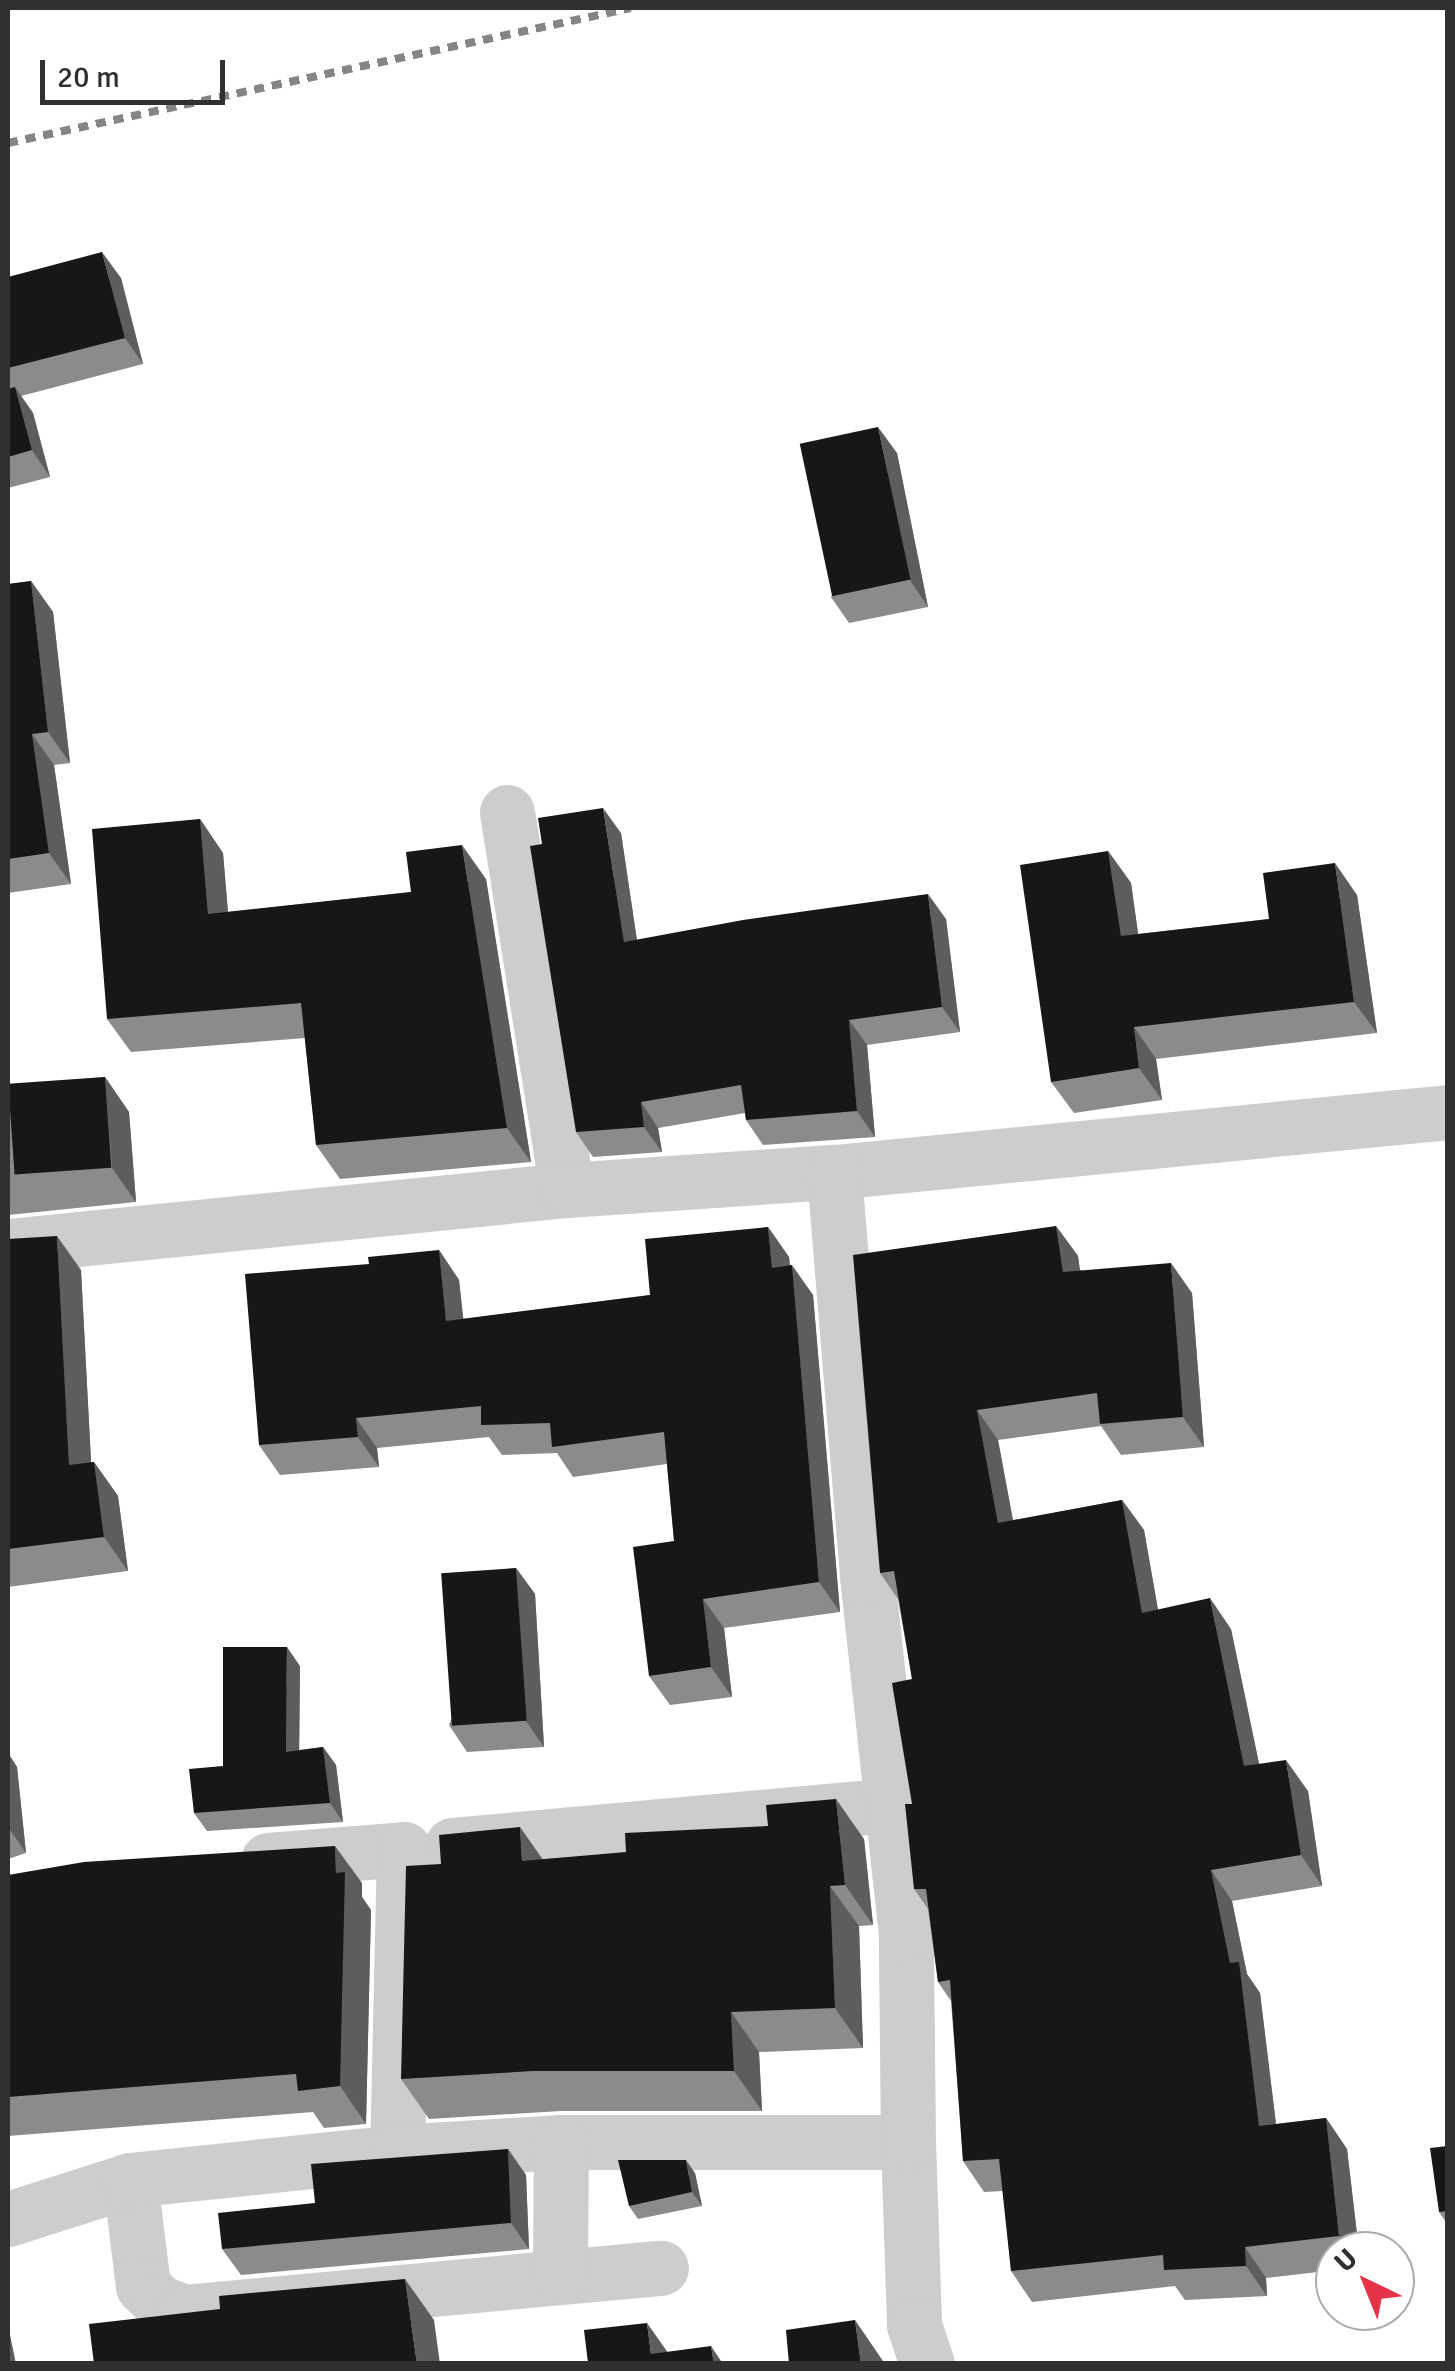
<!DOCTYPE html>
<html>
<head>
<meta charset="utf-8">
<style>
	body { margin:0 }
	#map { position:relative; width:1455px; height:2371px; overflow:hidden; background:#fff; font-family:Signika,sans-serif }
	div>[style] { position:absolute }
	.minor>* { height:55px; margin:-27.5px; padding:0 27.5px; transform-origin:27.5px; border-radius:27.5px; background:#cdcdcd }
	.rail>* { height:8px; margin-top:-4px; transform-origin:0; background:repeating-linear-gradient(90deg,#858585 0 10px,transparent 0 18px) }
	.wall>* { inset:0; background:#8b8b8b }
	.shaded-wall>* { inset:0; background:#5d5d5d }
	.building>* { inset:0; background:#171717; transform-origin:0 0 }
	span { translate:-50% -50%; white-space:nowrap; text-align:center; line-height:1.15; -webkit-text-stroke:10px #fff; paint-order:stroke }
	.frame { position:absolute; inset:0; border:10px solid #303030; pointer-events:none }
	.north { position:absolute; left:1315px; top:2231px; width:100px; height:100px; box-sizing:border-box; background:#fff; border:2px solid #acacac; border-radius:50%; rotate:317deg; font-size:28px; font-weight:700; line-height:40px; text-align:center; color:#303030 }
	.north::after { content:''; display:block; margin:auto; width:35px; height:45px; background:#e63247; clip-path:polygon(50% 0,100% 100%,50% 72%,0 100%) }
	.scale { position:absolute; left:40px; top:60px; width:185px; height:45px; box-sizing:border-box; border:5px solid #303030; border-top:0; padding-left:12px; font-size:30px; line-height:35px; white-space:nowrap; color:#303030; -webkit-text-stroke:8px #fff; paint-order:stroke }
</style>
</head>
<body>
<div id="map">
	<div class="minor">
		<div style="left:507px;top:812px;width:383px;rotate:81deg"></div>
		<div style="left:8px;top:1246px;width:562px;rotate:-5.72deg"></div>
		<div style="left:567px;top:1190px;width:268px;rotate:-3.9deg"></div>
		<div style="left:834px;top:1172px;width:617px;rotate:-5.58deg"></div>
		<div style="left:452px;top:1845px;width:441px;rotate:-5.2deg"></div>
		<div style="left:268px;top:1860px;width:136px;rotate:-4.6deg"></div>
		<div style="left:404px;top:1849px;width:303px;rotate:91.3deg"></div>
		<div style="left:908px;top:2142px;width:183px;rotate:88.1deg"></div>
		<div style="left:914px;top:2325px;width:41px;rotate:71.6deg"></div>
		<div style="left:130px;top:2180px;width:107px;rotate:83deg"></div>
		<div style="left:143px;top:2286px;width:23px;rotate:45deg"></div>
		<div style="left:159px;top:2302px;width:27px;rotate:22deg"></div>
		<div style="left:184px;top:2312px;width:479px;rotate:-5.3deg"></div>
		<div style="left:8px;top:2219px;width:128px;rotate:-17.7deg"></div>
		<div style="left:130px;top:2180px;width:268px;rotate:-6deg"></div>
		<div style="left:397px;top:2152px;width:164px;rotate:-3.5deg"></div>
		<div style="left:561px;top:2142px;width:347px"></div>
		<div style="left:908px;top:2142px;width:207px;rotate:-90.6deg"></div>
		<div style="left:906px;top:1935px;width:362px;rotate:-96.2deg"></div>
		<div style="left:867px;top:1575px;width:404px;rotate:-94.7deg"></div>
		<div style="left:560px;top:2276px;width:134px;rotate:-89.6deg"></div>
	</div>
	<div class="rail">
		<div style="left:8px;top:143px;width:637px;rotate:-12.23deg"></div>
	</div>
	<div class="wall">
		<div style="clip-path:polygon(8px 277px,121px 278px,143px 364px,21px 396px,33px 413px,50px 477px,8px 488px)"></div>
		<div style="clip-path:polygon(897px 453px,928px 607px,849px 623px,831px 597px)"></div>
		<div style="clip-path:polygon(31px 581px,53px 612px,70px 763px,54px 765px,71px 884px,8px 893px,8px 584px)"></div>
		<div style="clip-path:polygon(200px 819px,223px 853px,228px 912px,411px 892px,486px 879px,531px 1162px,340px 1179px,316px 1145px,305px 1038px,131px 1052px,107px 1019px)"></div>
		<div style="clip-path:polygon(621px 833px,637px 940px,946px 919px,960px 1032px,867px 1045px,875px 1137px,763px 1145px,746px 1120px,745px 1113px,658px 1128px,662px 1152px,593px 1157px,576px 1132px)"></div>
		<div style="clip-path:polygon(1108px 851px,1131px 883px,1138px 934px,1269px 919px,1357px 895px,1377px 1033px,1156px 1059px,1162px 1100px,1074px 1113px,1051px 1082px)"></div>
		<div style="clip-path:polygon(105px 1077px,129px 1112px,136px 1202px,8px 1215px,8px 1086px)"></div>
		<div style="clip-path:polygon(1056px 1226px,1078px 1256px,1080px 1270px,1192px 1293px,1204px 1447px,1121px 1455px,1101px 1426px,998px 1440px,1013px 1520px,1122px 1500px,1144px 1530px,1158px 1610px,1231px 1629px,1259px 1764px,1308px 1791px,1322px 1886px,1232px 1901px,1247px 1974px,1260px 1993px,1276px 2124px,1326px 2118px,1347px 2149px,1359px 2251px,1335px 2251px,1335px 2270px,1266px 2278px,1267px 2296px,1185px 2300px,1175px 2286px,1032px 2302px,1011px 2271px,1003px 2191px,984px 2192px,963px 2161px,951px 2001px,938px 1982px,928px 1909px,914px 1889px,912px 1804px,912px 1679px,898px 1599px,880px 1573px)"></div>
		<div style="clip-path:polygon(768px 1227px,789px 1257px,790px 1265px,813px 1295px,840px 1612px,724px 1628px,732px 1697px,670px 1705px,649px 1676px,674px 1541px,667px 1464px,573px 1477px,557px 1453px,502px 1455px,489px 1437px,377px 1448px,379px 1467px,280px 1475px,259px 1445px,439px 1250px,459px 1280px,463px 1319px,650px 1295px)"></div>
		<div style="clip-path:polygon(8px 1239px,81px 1270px,91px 1462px,94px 1462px,118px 1496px,128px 1571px,8px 1587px)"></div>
		<div style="clip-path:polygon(516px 1568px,535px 1594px,544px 1747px,467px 1752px,449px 1725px)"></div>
		<div style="clip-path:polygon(300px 1666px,299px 1750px,323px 1747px,336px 1765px,343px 1822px,207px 1831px,194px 1813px,223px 1766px)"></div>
		<div style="clip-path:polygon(8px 1753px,17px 1767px,26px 1853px,8px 1859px)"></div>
		<div style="clip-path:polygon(864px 1839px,873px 1925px,859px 1926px,863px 2048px,759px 2052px,762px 2111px,561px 2111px,429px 2119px,401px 2079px,542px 1859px)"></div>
		<div style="clip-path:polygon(8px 1875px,362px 1883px,362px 1897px,371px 1910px,366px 2124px,324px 2128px,313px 2112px,8px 2136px)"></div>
		<div style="clip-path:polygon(1448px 2146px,1448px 2225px,1439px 2212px)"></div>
		<div style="clip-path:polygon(508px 2149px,526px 2175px,529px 2249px,241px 2275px,222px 2249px,315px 2203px)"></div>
		<div style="clip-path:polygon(695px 2173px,702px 2206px,638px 2219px,629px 2206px)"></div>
	</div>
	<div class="shaded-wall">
		<div style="clip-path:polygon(102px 252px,121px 278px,143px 364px,125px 338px)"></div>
		<div style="clip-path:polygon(15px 387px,33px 413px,50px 477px,32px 450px)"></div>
		<div style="clip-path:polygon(878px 427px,897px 453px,928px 607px,910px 580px)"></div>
		<div style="clip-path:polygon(31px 581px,53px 612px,70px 763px,48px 732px)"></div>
		<div style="clip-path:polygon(32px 734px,54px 765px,71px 884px,49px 853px)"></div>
		<div style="clip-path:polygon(603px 808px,621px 833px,641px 968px,624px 942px)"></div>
		<div style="clip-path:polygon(200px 819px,223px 853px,231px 948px,208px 914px)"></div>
		<div style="clip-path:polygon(462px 845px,486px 879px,531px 1162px,507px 1128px)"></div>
		<div style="clip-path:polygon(1108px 851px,1131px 883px,1143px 968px,1121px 936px)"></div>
		<div style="clip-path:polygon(1335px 863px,1357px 895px,1377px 1033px,1354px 1002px)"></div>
		<div style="clip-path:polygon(928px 894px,946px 919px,960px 1032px,942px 1007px)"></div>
		<div style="clip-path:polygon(849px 1020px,867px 1045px,875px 1137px,857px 1111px)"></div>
		<div style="clip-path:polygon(1134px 1027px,1156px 1059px,1162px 1100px,1139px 1068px)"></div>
		<div style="clip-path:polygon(105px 1077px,129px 1112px,136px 1202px,112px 1168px)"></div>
		<div style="clip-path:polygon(641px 1102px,658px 1128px,662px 1152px,644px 1127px)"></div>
		<div style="clip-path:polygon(1056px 1226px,1078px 1256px,1084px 1302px,1063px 1272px)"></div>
		<div style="clip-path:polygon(768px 1227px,789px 1257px,793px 1298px,772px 1268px)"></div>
		<div style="clip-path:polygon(57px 1236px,81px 1270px,93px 1499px,69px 1465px)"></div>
		<div style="clip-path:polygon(439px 1250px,459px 1280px,467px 1351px,446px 1321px)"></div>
		<div style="clip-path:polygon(1171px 1263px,1192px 1293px,1204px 1447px,1183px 1417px)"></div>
		<div style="clip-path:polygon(792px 1265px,813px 1295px,840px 1612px,819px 1582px)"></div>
		<div style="clip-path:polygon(977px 1410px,998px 1440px,1019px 1553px,998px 1523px)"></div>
		<div style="clip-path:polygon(356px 1418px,377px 1448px,379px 1467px,358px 1437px)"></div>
		<div style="clip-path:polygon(94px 1462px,118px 1496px,128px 1571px,104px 1537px)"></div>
		<div style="clip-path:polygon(1122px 1500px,1144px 1530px,1164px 1644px,1142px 1613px)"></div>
		<div style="clip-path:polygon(516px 1568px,535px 1594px,544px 1747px,526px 1721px)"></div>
		<div style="clip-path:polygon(1210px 1598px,1231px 1629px,1266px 1797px,1244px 1766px)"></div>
		<div style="clip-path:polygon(703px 1599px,724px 1628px,732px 1697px,711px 1667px)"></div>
		<div style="clip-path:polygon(287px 1647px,300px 1666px,299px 1770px,286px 1752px)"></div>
		<div style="clip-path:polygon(323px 1747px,336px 1765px,343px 1822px,330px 1803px)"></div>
		<div style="clip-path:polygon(8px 1753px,17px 1767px,26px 1853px,8px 1827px)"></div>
		<div style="clip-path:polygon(1286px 1760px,1308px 1791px,1322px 1886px,1301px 1855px)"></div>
		<div style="clip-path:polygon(836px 1799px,864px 1839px,873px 1925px,845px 1885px)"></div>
		<div style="clip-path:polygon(520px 1827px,548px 1867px,522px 1861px)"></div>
		<div style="clip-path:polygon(335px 1846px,362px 1883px,362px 1897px,371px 1910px,366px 2124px,340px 2086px)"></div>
		<div style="clip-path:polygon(1211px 1870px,1232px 1901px,1247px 1974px,1260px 1993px,1280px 2157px,1259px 2126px,1230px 1963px)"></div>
		<div style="clip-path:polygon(830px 1886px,859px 1926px,863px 2048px,835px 2008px)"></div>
		<div style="clip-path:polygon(731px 2012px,759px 2052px,762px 2111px,734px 2071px)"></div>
		<div style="clip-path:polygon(1326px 2118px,1347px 2149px,1359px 2251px,1349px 2251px,1339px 2236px)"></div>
		<div style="clip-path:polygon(508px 2149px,526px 2175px,529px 2249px,511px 2223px)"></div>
		<div style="clip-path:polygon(686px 2160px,695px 2173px,702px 2206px,692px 2192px)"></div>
		<div style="clip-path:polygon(1245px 2247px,1266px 2278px,1267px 2296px,1246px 2266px)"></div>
		<div style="clip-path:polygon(405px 2279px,434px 2320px,440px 2364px,417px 2364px)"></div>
		<div style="clip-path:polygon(855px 2320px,885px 2364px,861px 2364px)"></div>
		<div style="clip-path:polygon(647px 2323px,676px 2364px,651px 2354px)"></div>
		<div style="clip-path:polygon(8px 2325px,16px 2364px,8px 2364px)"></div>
		<div style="clip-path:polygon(711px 2346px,723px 2364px,714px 2364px)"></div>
	</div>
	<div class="building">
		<div style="clip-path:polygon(102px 252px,125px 338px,8px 368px,8px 277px)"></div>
		<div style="clip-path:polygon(15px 387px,32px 450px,8px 457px,8px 389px)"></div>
		<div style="left:878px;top:427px;width:156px;height:80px;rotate:78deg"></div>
		<div style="clip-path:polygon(31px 581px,48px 732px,32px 734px,49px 853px,8px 859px,8px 584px)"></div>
		<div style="clip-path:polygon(603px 808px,624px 942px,743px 920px,928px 894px,942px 1007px,849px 1020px,857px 1111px,746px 1120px,741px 1085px,641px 1102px,644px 1127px,576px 1132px,530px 846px,542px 844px,538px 818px)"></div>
		<div style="clip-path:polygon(200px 819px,208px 914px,411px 892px,406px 852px,462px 845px,507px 1128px,316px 1145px,301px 1003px,107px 1019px,92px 829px)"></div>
		<div style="clip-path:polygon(1108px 851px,1121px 936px,1269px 919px,1263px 873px,1335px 863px,1354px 1002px,1134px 1027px,1139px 1068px,1051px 1082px,1020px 865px)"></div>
		<div style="left:105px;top:1077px;width:91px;height:97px;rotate:86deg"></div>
		<div style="clip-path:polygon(1056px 1226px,1063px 1272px,1171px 1263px,1183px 1417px,1100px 1424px,1097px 1393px,977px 1410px,998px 1523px,1122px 1500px,1142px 1613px,1210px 1598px,1244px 1766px,1286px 1760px,1301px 1855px,1211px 1870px,1230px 1963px,1239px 1962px,1259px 2126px,1326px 2118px,1339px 2236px,1245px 2247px,1246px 2266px,1164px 2270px,1163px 2255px,1011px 2271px,999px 2159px,963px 2161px,950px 1980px,938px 1982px,926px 1889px,914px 1889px,905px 1804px,912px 1804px,892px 1683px,912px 1679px,894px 1571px,880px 1573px,853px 1255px)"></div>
		<div style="clip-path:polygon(768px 1227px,772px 1268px,792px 1265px,819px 1582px,703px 1599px,711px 1667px,649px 1676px,633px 1547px,674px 1541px,664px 1432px,552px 1447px,550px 1423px,481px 1425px,481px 1406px,356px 1418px,358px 1437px,259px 1445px,245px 1274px,369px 1264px,368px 1257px,439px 1250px,446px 1321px,650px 1295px,645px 1239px)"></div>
		<div style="clip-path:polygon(57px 1236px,69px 1465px,94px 1462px,104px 1537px,8px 1549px,8px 1239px)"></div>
		<div style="left:516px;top:1568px;width:153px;height:75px;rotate:86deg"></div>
		<div style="clip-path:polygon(223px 1647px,287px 1647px,286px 1752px,323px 1747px,330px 1803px,194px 1813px,189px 1769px,223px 1766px)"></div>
		<div style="clip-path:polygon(836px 1799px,845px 1885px,830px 1886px,835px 2008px,731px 2012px,734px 2071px,533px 2071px,401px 2079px,406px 1866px,441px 1864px,439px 1835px,520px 1827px,522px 1861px,626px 1852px,625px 1833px,768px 1826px,766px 1805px)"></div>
		<div style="clip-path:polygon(335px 1846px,336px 1873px,345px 1872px,340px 2086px,298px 2091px,296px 2074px,8px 2097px,8px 1875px,84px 1862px)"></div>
		<div style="clip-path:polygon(1448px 2146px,1448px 2211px,1439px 2212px,1430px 2148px)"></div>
		<div style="clip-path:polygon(508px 2149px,511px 2223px,222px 2249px,218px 2213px,315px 2203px,311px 2164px)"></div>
		<div style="clip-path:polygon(618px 2160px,686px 2160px,692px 2192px,629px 2206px)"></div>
		<div style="clip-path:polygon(405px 2279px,417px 2364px,94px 2364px,89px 2324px,220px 2309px,219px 2296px)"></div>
		<div style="clip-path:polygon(855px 2320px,861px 2364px,789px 2364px,786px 2330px)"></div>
		<div style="clip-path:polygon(647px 2323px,651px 2354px,711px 2346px,714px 2364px,584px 2364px,588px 2363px,584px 2330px)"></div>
	</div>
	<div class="frame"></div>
	<div class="north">U</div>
	<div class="scale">20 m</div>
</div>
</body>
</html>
